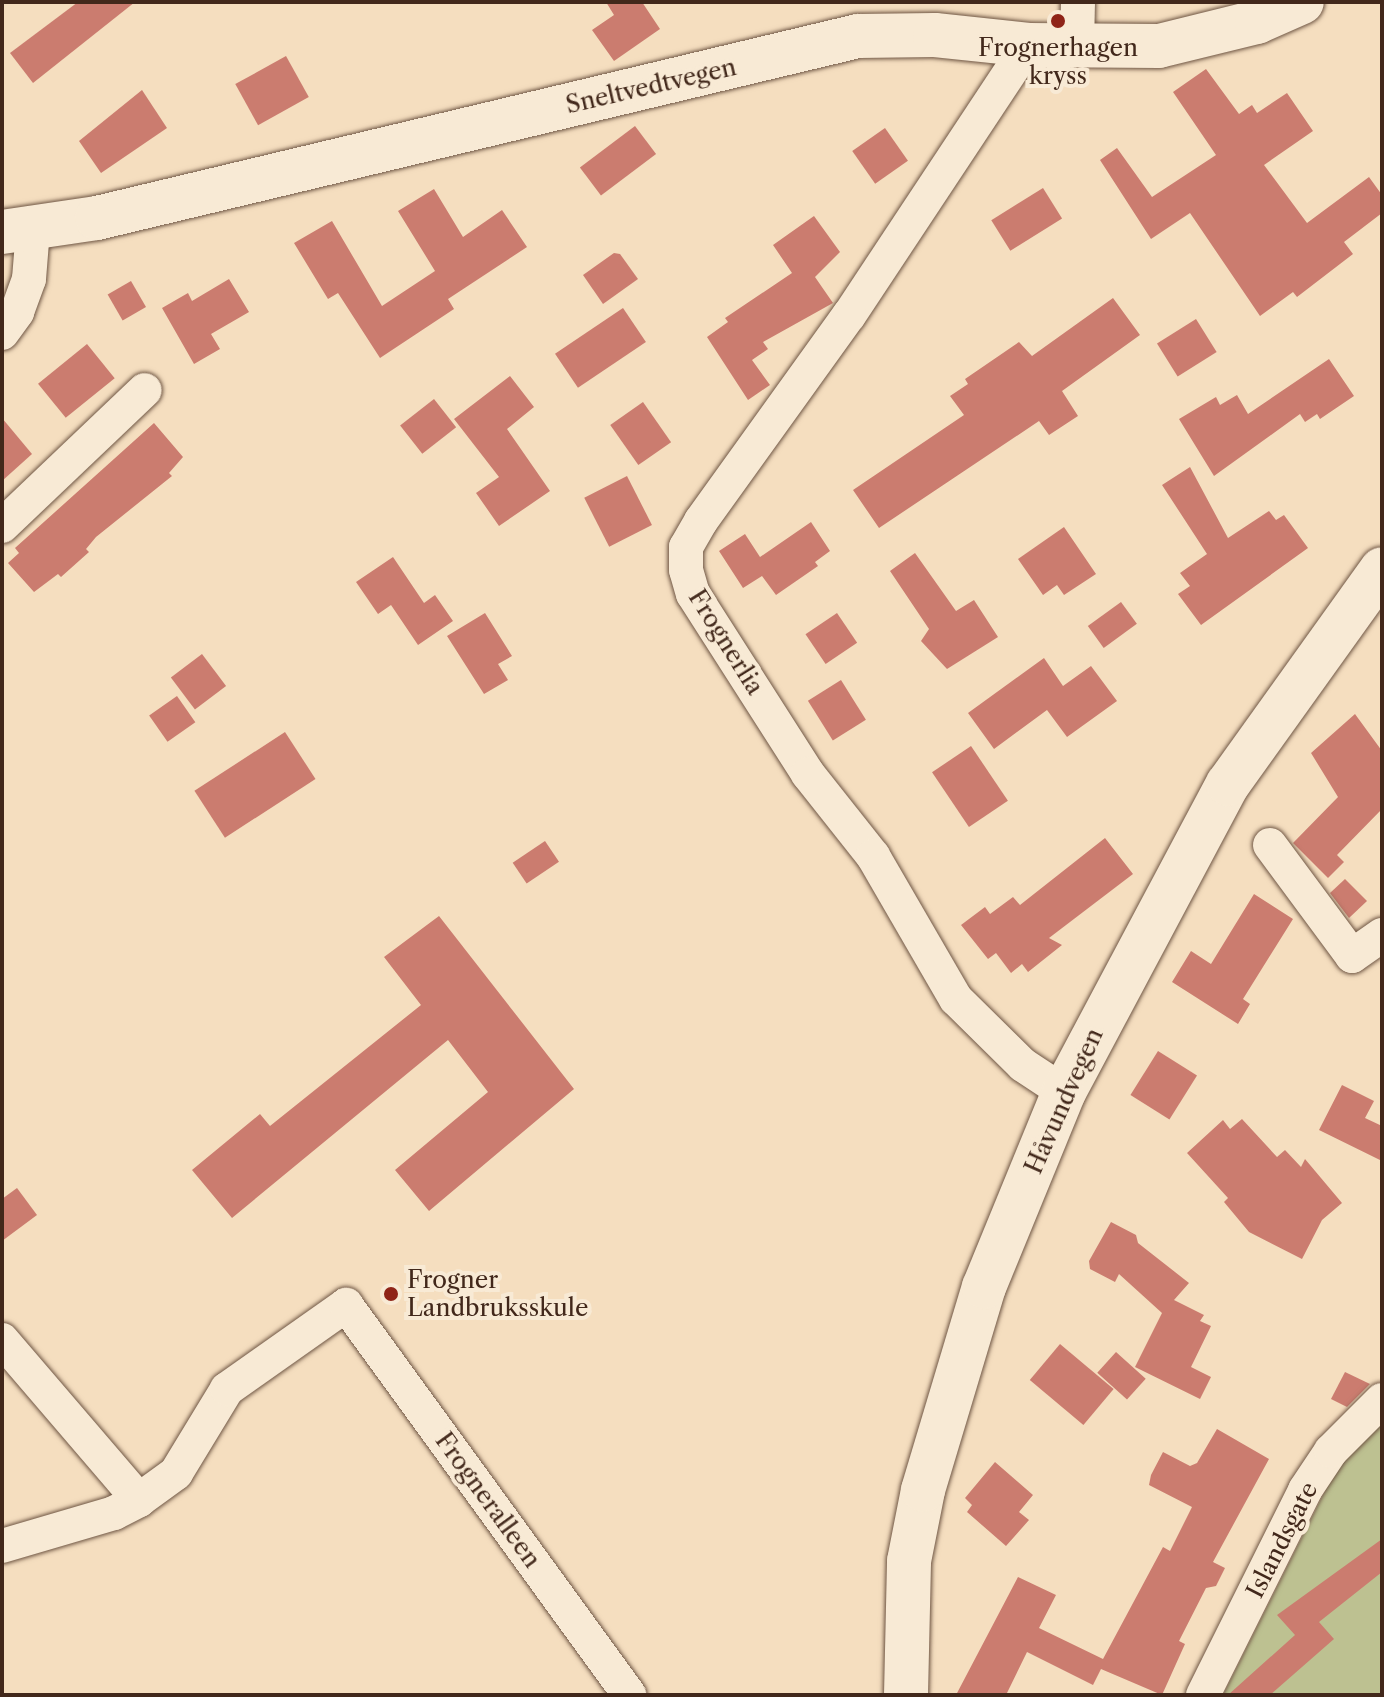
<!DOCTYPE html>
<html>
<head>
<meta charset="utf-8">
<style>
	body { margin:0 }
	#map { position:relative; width:1384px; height:1697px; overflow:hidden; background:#f5debf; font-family:"Libre Caslon Text",serif }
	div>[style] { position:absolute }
	.green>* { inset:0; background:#bdc191 }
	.building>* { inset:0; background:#cb7c6f; transform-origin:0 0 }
	.roads { filter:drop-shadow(0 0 2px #6f5644) drop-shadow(0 0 2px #6f5644) }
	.street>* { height:34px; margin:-17px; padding:0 17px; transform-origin:17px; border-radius:17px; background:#f8ead5 }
	.secondary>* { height:44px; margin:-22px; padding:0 22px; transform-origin:22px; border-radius:22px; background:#f8ead5 }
	.dots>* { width:22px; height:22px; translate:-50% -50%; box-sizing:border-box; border:4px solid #f8ead5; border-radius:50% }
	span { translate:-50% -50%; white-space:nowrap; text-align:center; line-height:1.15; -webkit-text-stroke:8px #f8ead5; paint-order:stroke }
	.poi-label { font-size:24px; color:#42281b }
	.left { translate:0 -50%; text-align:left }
	.street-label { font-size:24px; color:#42281b }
	.frame { position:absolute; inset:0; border:4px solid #42281b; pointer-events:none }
</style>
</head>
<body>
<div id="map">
	<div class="green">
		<div style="clip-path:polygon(1382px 1420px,1382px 1695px,1223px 1695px,1337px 1467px)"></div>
	</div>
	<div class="building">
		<div style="clip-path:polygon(78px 2px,135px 2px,33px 83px,10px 53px)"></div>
		<div style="clip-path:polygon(606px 2px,642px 2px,660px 29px,614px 61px,592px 30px,614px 15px)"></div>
		<div style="left:286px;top:56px;width:47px;height:58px;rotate:61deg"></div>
		<div style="clip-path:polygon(1206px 69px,1239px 114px,1252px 105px,1257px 113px,1287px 93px,1313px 131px,1264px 165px,1307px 223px,1369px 177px,1382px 195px,1382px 213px,1344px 242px,1353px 254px,1297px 297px,1293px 292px,1260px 316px,1190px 213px,1151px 239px,1100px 160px,1117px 148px,1152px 197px,1216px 155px,1173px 92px)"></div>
		<div style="clip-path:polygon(142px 90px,167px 128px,101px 173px,79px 141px)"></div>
		<div style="left:635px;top:126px;width:35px;height:69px;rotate:53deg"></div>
		<div style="left:885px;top:128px;width:40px;height:40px;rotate:55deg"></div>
		<div style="left:1043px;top:188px;width:36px;height:61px;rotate:58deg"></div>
		<div style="clip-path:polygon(434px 189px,463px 237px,502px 210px,527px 247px,448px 299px,454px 309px,380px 358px,338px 293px,328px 299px,294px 243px,332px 221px,382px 306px,435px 271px,398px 211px)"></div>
		<div style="clip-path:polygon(814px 216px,840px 252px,815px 277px,833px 303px,763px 342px,768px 349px,752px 360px,770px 385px,748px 400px,707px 337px,728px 322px,725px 318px,792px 273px,773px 245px)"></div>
		<div style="clip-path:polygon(614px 253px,620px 254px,638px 279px,603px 304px,583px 275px)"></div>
		<div style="clip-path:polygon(229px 279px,249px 312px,211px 334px,220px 349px,194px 364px,162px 308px,188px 293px,192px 301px)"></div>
		<div style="left:131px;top:281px;width:30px;height:27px;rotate:60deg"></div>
		<div style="clip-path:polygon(1113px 298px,1140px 335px,1062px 391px,1078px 416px,1049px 435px,1039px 421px,879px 528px,853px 490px,964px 415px,950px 396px,968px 384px,965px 379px,1019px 342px,1032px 356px)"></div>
		<div style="left:623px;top:308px;width:41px;height:82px;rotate:56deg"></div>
		<div style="left:1196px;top:319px;width:39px;height:46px;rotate:58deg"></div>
		<div style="left:87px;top:344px;width:44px;height:63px;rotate:51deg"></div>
		<div style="clip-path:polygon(1329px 359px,1354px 396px,1320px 419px,1317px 414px,1305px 422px,1300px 414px,1214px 476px,1179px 419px,1216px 397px,1220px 405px,1237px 395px,1248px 414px)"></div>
		<div style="clip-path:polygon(510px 376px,534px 407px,507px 429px,550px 491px,499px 526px,476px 493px,499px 477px,454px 419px)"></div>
		<div style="left:434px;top:399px;width:36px;height:43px;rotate:52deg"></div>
		<div style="left:643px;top:402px;width:49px;height:40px;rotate:55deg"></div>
		<div style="clip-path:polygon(2px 418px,32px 454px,2px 481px)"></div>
		<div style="clip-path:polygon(154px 423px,183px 457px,169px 473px,172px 476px,96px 537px,86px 549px,89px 552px,61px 577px,58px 574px,34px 592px,8px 563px,19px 553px,15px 548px)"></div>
		<div style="clip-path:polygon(1190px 467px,1228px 538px,1269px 511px,1276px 520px,1284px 515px,1308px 548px,1201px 625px,1178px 594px,1190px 586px,1180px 573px,1207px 554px,1162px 485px)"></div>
		<div style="left:627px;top:476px;width:55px;height:48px;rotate:63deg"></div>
		<div style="clip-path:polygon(811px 522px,830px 551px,815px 562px,818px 566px,776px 595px,762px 576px,743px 588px,719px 551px,745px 534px,760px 557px)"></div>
		<div style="clip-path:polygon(1064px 527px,1096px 574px,1064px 595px,1057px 585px,1043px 595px,1018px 559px)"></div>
		<div style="clip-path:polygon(915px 553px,956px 611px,974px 600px,998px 637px,947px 669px,921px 641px,929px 629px,890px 571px)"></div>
		<div style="clip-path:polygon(393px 557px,424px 603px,435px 595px,453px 621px,418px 645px,391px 605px,378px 614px,356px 582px)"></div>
		<div style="left:1121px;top:602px;width:27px;height:41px;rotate:54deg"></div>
		<div style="clip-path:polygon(485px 613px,512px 656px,498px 664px,508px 680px,484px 694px,447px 636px)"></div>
		<div style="left:837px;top:613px;width:36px;height:38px;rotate:56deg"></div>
		<div style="left:202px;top:654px;width:40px;height:39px;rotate:53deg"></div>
		<div style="clip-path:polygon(1044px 658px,1063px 686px,1091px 666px,1117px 701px,1067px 737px,1047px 710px,994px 749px,968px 713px)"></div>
		<div style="left:841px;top:680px;width:47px;height:39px;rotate:58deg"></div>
		<div style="left:177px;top:696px;width:32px;height:34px;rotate:55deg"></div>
		<div style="clip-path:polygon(1355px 714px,1382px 751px,1382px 809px,1337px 855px,1344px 862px,1328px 878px,1293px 843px,1338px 797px,1311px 753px)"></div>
		<div style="left:285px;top:732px;width:56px;height:108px;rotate:57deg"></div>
		<div style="left:971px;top:746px;width:66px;height:47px;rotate:56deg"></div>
		<div style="clip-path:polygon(1105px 838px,1133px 874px,1049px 938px,1062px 945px,1028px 972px,1022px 964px,1011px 973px,996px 953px,988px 959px,961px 925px,985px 907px,990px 914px,1013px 897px,1020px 905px)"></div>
		<div style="left:545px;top:841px;width:25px;height:39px;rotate:56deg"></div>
		<div style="clip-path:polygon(1345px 879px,1367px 901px,1349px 918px,1330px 893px)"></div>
		<div style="clip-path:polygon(1254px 894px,1293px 919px,1243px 999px,1250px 1004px,1238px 1024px,1172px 982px,1191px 951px,1211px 964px)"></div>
		<div style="clip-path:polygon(439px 916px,574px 1089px,429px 1211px,395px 1170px,488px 1092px,448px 1040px,232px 1218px,192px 1170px,260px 1114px,270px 1126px,421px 1005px,384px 957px)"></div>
		<div style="left:1158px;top:1051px;width:46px;height:52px;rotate:32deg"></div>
		<div style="clip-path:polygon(1342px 1085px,1374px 1101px,1365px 1118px,1382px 1126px,1382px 1161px,1319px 1130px)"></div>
		<div style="clip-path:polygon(1242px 1119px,1277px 1157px,1285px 1150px,1301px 1167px,1305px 1159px,1342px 1203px,1322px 1220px,1302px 1259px,1249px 1232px,1224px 1202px,1228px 1198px,1187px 1153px,1223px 1120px,1230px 1129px)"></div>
		<div style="clip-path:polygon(17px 1188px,37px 1215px,2px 1241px,2px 1199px)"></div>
		<div style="clip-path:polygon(1111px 1222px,1136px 1235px,1138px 1243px,1189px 1283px,1174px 1300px,1204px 1315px,1200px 1321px,1211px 1326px,1191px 1367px,1211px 1377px,1200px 1399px,1135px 1367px,1162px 1313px,1119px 1274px,1115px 1282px,1090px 1269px,1089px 1261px)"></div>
		<div style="left:1060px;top:1344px;width:70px;height:47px;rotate:40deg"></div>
		<div style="left:1116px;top:1352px;width:40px;height:28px;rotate:42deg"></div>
		<div style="clip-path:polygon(1345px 1372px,1370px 1384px,1347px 1407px,1331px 1399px)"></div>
		<div style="clip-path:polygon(1217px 1429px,1269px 1459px,1213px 1562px,1225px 1568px,1216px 1586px,1206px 1588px,1179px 1641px,1185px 1644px,1162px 1695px,1101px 1669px,1093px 1685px,1027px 1652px,1006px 1695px,956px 1695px,1018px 1577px,1056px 1595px,1039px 1628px,1103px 1659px,1163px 1547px,1170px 1551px,1192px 1507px,1149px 1485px,1151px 1475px,1163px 1452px,1190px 1466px,1197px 1463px)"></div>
		<div style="clip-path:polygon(995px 1462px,1033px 1495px,1019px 1512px,1029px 1520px,1006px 1546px,967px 1512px,972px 1505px,965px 1498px)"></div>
		<div style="clip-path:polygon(1382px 1539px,1382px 1572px,1319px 1622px,1334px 1639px,1270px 1695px,1228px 1695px,1295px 1635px,1277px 1615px)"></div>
	</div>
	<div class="roads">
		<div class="street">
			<div style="left:1028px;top:45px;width:324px;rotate:123.5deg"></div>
			<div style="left:849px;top:315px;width:254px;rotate:125.7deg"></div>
			<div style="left:701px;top:521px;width:30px;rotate:120deg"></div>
			<div style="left:686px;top:547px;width:23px;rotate:90deg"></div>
			<div style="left:686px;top:570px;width:25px;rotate:74deg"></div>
			<div style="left:693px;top:594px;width:214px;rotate:57.4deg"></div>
			<div style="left:808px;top:774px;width:105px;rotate:51.6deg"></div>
			<div style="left:873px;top:856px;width:165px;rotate:59.9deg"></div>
			<div style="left:956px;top:999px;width:94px;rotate:44.6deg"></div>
			<div style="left:1023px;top:1065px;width:49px;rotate:33.4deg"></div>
			<div style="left:1077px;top:46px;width:44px;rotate:-88.7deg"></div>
			<div style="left:2px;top:333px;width:26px;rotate:-54deg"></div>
			<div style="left:17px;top:312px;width:35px;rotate:-70deg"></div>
			<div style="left:29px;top:279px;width:50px;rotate:-85.4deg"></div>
			<div style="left:2px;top:526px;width:197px;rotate:-43.6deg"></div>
			<div style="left:1270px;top:845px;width:138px;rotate:53.5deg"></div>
			<div style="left:1352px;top:956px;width:37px;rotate:-35deg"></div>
			<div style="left:2px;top:1340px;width:211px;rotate:49.4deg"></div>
			<div style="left:2px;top:1546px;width:117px;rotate:-16.4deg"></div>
			<div style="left:114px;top:1513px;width:28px;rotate:-27deg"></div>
			<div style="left:139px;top:1500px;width:46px;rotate:-36.1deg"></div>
			<div style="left:176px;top:1473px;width:98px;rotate:-58.7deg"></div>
			<div style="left:227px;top:1389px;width:146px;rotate:-35.2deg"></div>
			<div style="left:346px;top:1305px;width:482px;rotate:54deg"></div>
			<div style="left:1203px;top:1695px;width:229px;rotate:-63.5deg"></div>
			<div style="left:1305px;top:1490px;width:47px;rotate:-56.3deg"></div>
			<div style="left:1331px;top:1451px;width:72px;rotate:-45deg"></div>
		</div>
		<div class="secondary">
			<div style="left:2px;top:232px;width:96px;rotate:-8.4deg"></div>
			<div style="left:97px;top:218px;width:782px;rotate:-13.45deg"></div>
			<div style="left:858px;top:36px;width:77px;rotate:-0.7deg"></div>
			<div style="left:935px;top:35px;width:94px;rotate:6.1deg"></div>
			<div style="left:1028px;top:45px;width:131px;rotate:0.4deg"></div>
			<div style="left:1159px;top:46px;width:101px;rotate:-13.8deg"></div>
			<div style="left:1257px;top:22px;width:49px;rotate:-24deg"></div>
			<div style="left:906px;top:1695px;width:134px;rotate:-88.7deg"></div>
			<div style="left:909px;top:1561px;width:72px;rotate:-78.8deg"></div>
			<div style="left:923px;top:1490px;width:212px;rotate:-73.3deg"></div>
			<div style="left:984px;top:1287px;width:211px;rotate:-67.7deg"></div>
			<div style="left:1064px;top:1092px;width:349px;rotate:-62deg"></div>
			<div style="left:1228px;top:784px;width:264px;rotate:-54.4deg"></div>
		</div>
	</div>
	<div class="dots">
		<div style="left:1058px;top:21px;background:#8f2418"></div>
		<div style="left:391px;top:1294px;background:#8f2418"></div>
	</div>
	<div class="poi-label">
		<span style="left:1058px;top:62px">Frognerhagen<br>kryss</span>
		<span class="left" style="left:407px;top:1294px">Frogner<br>Landbruksskule</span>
	</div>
	<div class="street-label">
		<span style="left:651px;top:86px;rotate:-13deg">Sneltvedtvegen</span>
		<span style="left:726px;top:642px;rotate:58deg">Frognerlia</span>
		<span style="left:1064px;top:1101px;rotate:-66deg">Håvundvegen</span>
		<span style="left:488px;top:1500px;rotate:54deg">Frogneralleen</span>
		<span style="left:1282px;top:1540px;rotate:-63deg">Islandsgate</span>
	</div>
	<div class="frame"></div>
</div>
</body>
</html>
